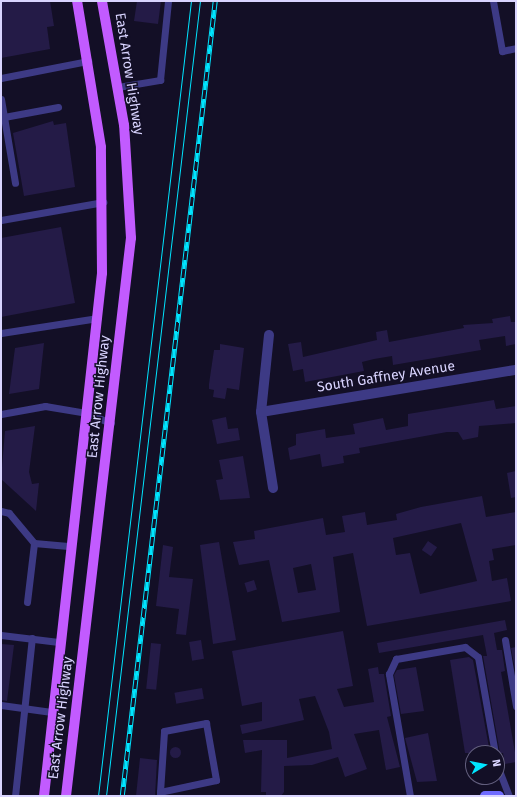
<!DOCTYPE html>
<html>
<head>
<meta charset="utf-8">
<style>
	body { margin:0 }
	#map { position:relative; width:517px; height:797px; overflow:hidden; background:#130f26; font-family:"Fira Sans",sans-serif }
	div>[style] { position:absolute }
	.building>* { inset:0; background:#241b47; transform-origin:0 0 }
	.round { border-radius:50% }
	.lane>* { height:7px; margin:-3.5px; padding:0 3.5px; transform-origin:3.5px; border-radius:3.5px; background:#3d3a85 }
	.street>* { height:10px; margin:-5px; padding:0 5px; transform-origin:5px; border-radius:5px; background:#3d3a85 }
	.secondary>* { height:10px; margin:-5px; padding:0 5px; transform-origin:5px; border-radius:5px; background:#6f6bff }
	.primary>* { height:10px; margin:-5px; padding:0 5px; transform-origin:5px; border-radius:5px; background:#c25bff }
	.tram>* { height:1px; margin:-0.5px; padding:0 0.5px; transform-origin:0.5px; border-radius:0.5px; background:#00e5ff }
	.rail>* { height:4.5px; margin-top:-2.25px; transform-origin:0; background:repeating-linear-gradient(90deg,#130f26 0 9px,#00e5ff 0 18px); box-sizing:border-box; border-block:1px solid #00e5ff }
	span { translate:-50% -50%; white-space:nowrap; text-align:center; line-height:1.15; -webkit-text-stroke:3px #130f26; paint-order:stroke }
	.street-label { font-size:14px; color:#d9d4ff }
	.frame { position:absolute; inset:0; border:2px solid #d9d4ff; pointer-events:none }
	.north { position:absolute; left:465px; top:745px; width:40px; height:40px; box-sizing:border-box; background:#130f26; border:1px solid #625e7d; border-radius:50%; rotate:80deg; font-size:11px; font-weight:700; line-height:16px; text-align:center; color:#d9d4ff }
	.north::after { content:''; display:block; margin:auto; width:14px; height:18px; background:#00e5ff; clip-path:polygon(50% 0,100% 100%,50% 72%,0 100%) }
</style>
</head>
<body>
<div id="map">
	<div class="building">
		<div style="clip-path:polygon(1px 1px,50px 1px,54px 26px,47px 27px,50px 49px,1px 58px)"></div>
		<div style="clip-path:polygon(137px 1px,161px 1px,158px 24px,134px 21px)"></div>
		<div style="clip-path:polygon(53px 121px,54px 125px,66px 123px,75px 187px,24px 196px,13px 133px)"></div>
		<div style="clip-path:polygon(61px 227px,75px 303px,1px 317px,1px 238px)"></div>
		<div style="clip-path:polygon(510px 316px,511px 322px,516px 322px,516px 344px,506px 346px,505px 336px,479px 340px,481px 350px,393px 365px,392px 356px,374px 359px,362px 362px,364px 371px,305px 382px,303px 369px,293px 371px,288px 344px,301px 342px,303px 357px,377px 340px,376px 332px,387px 330px,389px 342px,464px 328px,463px 325px,493px 323px,492px 319px)"></div>
		<div style="clip-path:polygon(44px 343px,39px 389px,9px 394px,15px 348px)"></div>
		<div style="clip-path:polygon(220px 344px,244px 348px,239px 390px,227px 388px,225px 399px,213px 397px,214px 390px,209px 389px,209px 384px,214px 350px,220px 350px)"></div>
		<div style="clip-path:polygon(494px 400px,496px 409px,516px 406px,516px 423px,479px 426px,478px 437px,463px 440px,458px 432px,447px 432px,359px 448px,360px 453px,343px 456px,344px 463px,322px 467px,320px 454px,290px 460px,288px 448px,296px 445px,296px 434px,325px 429px,326px 438px,355px 434px,353px 424px,383px 418px,386px 430px,408px 426px,408px 414px)"></div>
		<div style="clip-path:polygon(226px 417px,228px 429px,238px 428px,240px 440px,217px 444px,212px 420px)"></div>
		<div style="clip-path:polygon(35px 426px,29px 472px,32px 484px,39px 483px,36px 511px,1px 479px,5px 431px)"></div>
		<div style="clip-path:polygon(243px 456px,250px 498px,220px 500px,216px 480px,223px 479px,219px 460px)"></div>
		<div style="clip-path:polygon(516px 471px,516px 497px,511px 498px,507px 473px)"></div>
		<div style="clip-path:polygon(evenodd,482px 496px,486px 517px,516px 512px,516px 545px,492px 549px,494px 560px,489px 561px,492px 581px,507px 578px,511px 601px,367px 626px,353px 553px,333px 557px,340px 612px,282px 622px,269px 560px,239px 565px,233px 542px,255px 539px,254px 531px,323px 518px,326px 535px,345px 532px,342px 516px,365px 512px,367px 525px,397px 520px,396px 514px,421px 507px,482px 496px,461px 523px,477px 581px,420px 594px,410px 553px,396px 555px,393px 538px,461px 523px,482px 496px,311px 564px,316px 590px,298px 593px,293px 568px,311px 564px)"></div>
		<div style="left:428px;top:541px;width:11px;height:11px;rotate:34deg"></div>
		<div style="clip-path:polygon(219px 542px,236px 640px,213px 644px,200px 545px)"></div>
		<div style="clip-path:polygon(163px 545px,173px 547px,169px 577px,193px 579px,186px 635px,176px 634px,179px 609px,156px 606px)"></div>
		<div style="left:254px;top:580px;width:10px;height:10px;rotate:73deg"></div>
		<div style="clip-path:polygon(505px 620px,507px 630px,494px 633px,497px 650px,502px 650px,505px 671px,501px 672px,516px 758px,516px 762px,505px 764px,503px 753px,500px 753px,483px 656px,487px 656px,483px 635px,379px 653px,377px 643px)"></div>
		<div style="clip-path:polygon(343px 631px,353px 686px,337px 689px,344px 707px,374px 702px,368px 669px,378px 667px,379px 674px,384px 674px,391px 716px,387px 717px,400px 767px,386px 770px,379px 730px,354px 734px,367px 769px,345px 777px,338px 757px,312px 765px,284px 766px,284px 792px,281px 796px,266px 796px,266px 792px,261px 792px,262px 750px,245px 753px,243px 740px,287px 740px,287px 758px,332px 749px,329px 732px,315px 696px,299px 699px,304px 720px,242px 734px,240px 725px,262px 721px,262px 702px,242px 706px,232px 651px)"></div>
		<div style="left:201px;top:640px;width:19px;height:12px;rotate:81deg"></div>
		<div style="left:151px;top:643px;width:10px;height:46px;rotate:6deg"></div>
		<div style="clip-path:polygon(1px 644px,14px 645px,7px 701px,1px 700px)"></div>
		<div style="clip-path:polygon(516px 647px,516px 669px,515px 669px,511px 648px)"></div>
		<div style="clip-path:polygon(469px 657px,473px 660px,490px 753px,465px 753px,450px 660px)"></div>
		<div style="clip-path:polygon(416px 667px,424px 711px,401px 714px,394px 675px,397px 670px)"></div>
		<div style="left:202px;top:688px;width:11px;height:28px;rotate:80deg"></div>
		<div style="clip-path:polygon(428px 733px,437px 781px,417px 782px,405px 738px)"></div>
		<div class="round" style="left:169.5px;top:746.5px;width:11px;height:11px"></div>
		<div style="clip-path:polygon(140px 758px,157px 760px,155px 796px,136px 796px)"></div>
	</div>
	<div class="lane">
		<div style="left:493px;top:1px;width:51px;rotate:79.8deg"></div>
		<div style="left:502px;top:51px;width:14px;rotate:-12deg"></div>
		<div style="left:1px;top:78px;width:89px;rotate:-11.1deg"></div>
		<div style="left:118px;top:87px;width:43px;rotate:-9.5deg"></div>
		<div style="left:160px;top:80px;width:79px;rotate:-84.2deg"></div>
		<div style="left:1px;top:99px;width:85px;rotate:80.5deg"></div>
		<div style="left:4px;top:117px;width:55px;rotate:-10.5deg"></div>
		<div style="left:1px;top:220px;width:104px;rotate:-10deg"></div>
		<div style="left:1px;top:333px;width:98px;rotate:-8.8deg"></div>
		<div style="left:1px;top:414px;width:45px;rotate:-10.3deg"></div>
		<div style="left:45px;top:406px;width:43px;rotate:9.5deg"></div>
		<div style="left:87px;top:413px;width:26px;rotate:23deg"></div>
		<div style="left:1px;top:511px;width:8px;rotate:14deg"></div>
		<div style="left:9px;top:513px;width:39px;rotate:50deg"></div>
		<div style="left:34px;top:543px;width:37px;rotate:5deg"></div>
		<div style="left:27px;top:602px;width:59px;rotate:-83.2deg"></div>
		<div style="left:1px;top:635px;width:58px;rotate:6.9deg"></div>
		<div style="left:505px;top:640px;width:67px;rotate:80.5deg"></div>
		<div style="left:1px;top:705px;width:51px;rotate:7.8deg"></div>
		<div style="left:497px;top:765px;width:33px;rotate:69deg"></div>
		<div style="left:15px;top:796px;width:159px;rotate:-83.9deg"></div>
		<div style="left:160px;top:796px;width:4px;rotate:-90deg"></div>
		<div style="left:160px;top:792px;width:61px;rotate:-86.2deg"></div>
		<div style="left:164px;top:731px;width:43px;rotate:-10.8deg"></div>
		<div style="left:206px;top:723px;width:58px;rotate:80deg"></div>
		<div style="left:216px;top:780px;width:57px;rotate:167.9deg"></div>
		<div style="left:410px;top:796px;width:124px;rotate:-99.8deg"></div>
		<div style="left:389px;top:674px;width:17px;rotate:-65deg"></div>
		<div style="left:396px;top:659px;width:70px;rotate:-9.9deg"></div>
		<div style="left:465px;top:647px;width:16px;rotate:38deg"></div>
		<div style="left:478px;top:657px;width:97px;rotate:80deg"></div>
	</div>
	<div class="street">
		<div style="left:269px;top:335px;width:77px;rotate:95.9deg"></div>
		<div style="left:261px;top:412px;width:77px;rotate:81deg"></div>
		<div style="left:261px;top:412px;width:258px;rotate:-9.4deg"></div>
	</div>
	<div class="secondary">
		<div style="left:485px;top:796px;width:14px"></div>
	</div>
	<div class="primary">
		<div style="left:44px;top:796px;width:526px;rotate:-83.67deg"></div>
		<div style="left:102px;top:273px;width:126px;rotate:-90.5deg"></div>
		<div style="left:101px;top:147px;width:148px;rotate:-99.3deg"></div>
		<div style="left:66px;top:796px;width:562px;rotate:-83.36deg"></div>
		<div style="left:131px;top:238px;width:113px;rotate:-93.5deg"></div>
		<div style="left:124px;top:125px;width:126px;rotate:-100.1deg"></div>
	</div>
	<div class="tram">
		<div style="left:98px;top:796px;width:800px;rotate:-83.33deg"></div>
		<div style="left:106px;top:796px;width:801px;rotate:-83.26deg"></div>
	</div>
	<div class="rail">
		<div style="left:122px;top:796px;width:800px;rotate:-83.33deg"></div>
	</div>
	<div class="street-label">
		<span style="left:129px;top:74px;rotate:81deg">East Arrow Highway</span>
		<span style="left:386px;top:377px;rotate:-9deg">South Gaffney Avenue</span>
		<span style="left:99px;top:397px;rotate:-84deg">East Arrow Highway</span>
		<span style="left:61px;top:718px;rotate:-83deg">East Arrow Highway</span>
	</div>
	<div class="frame"></div>
	<div class="north">N</div>
</div>
</body>
</html>
